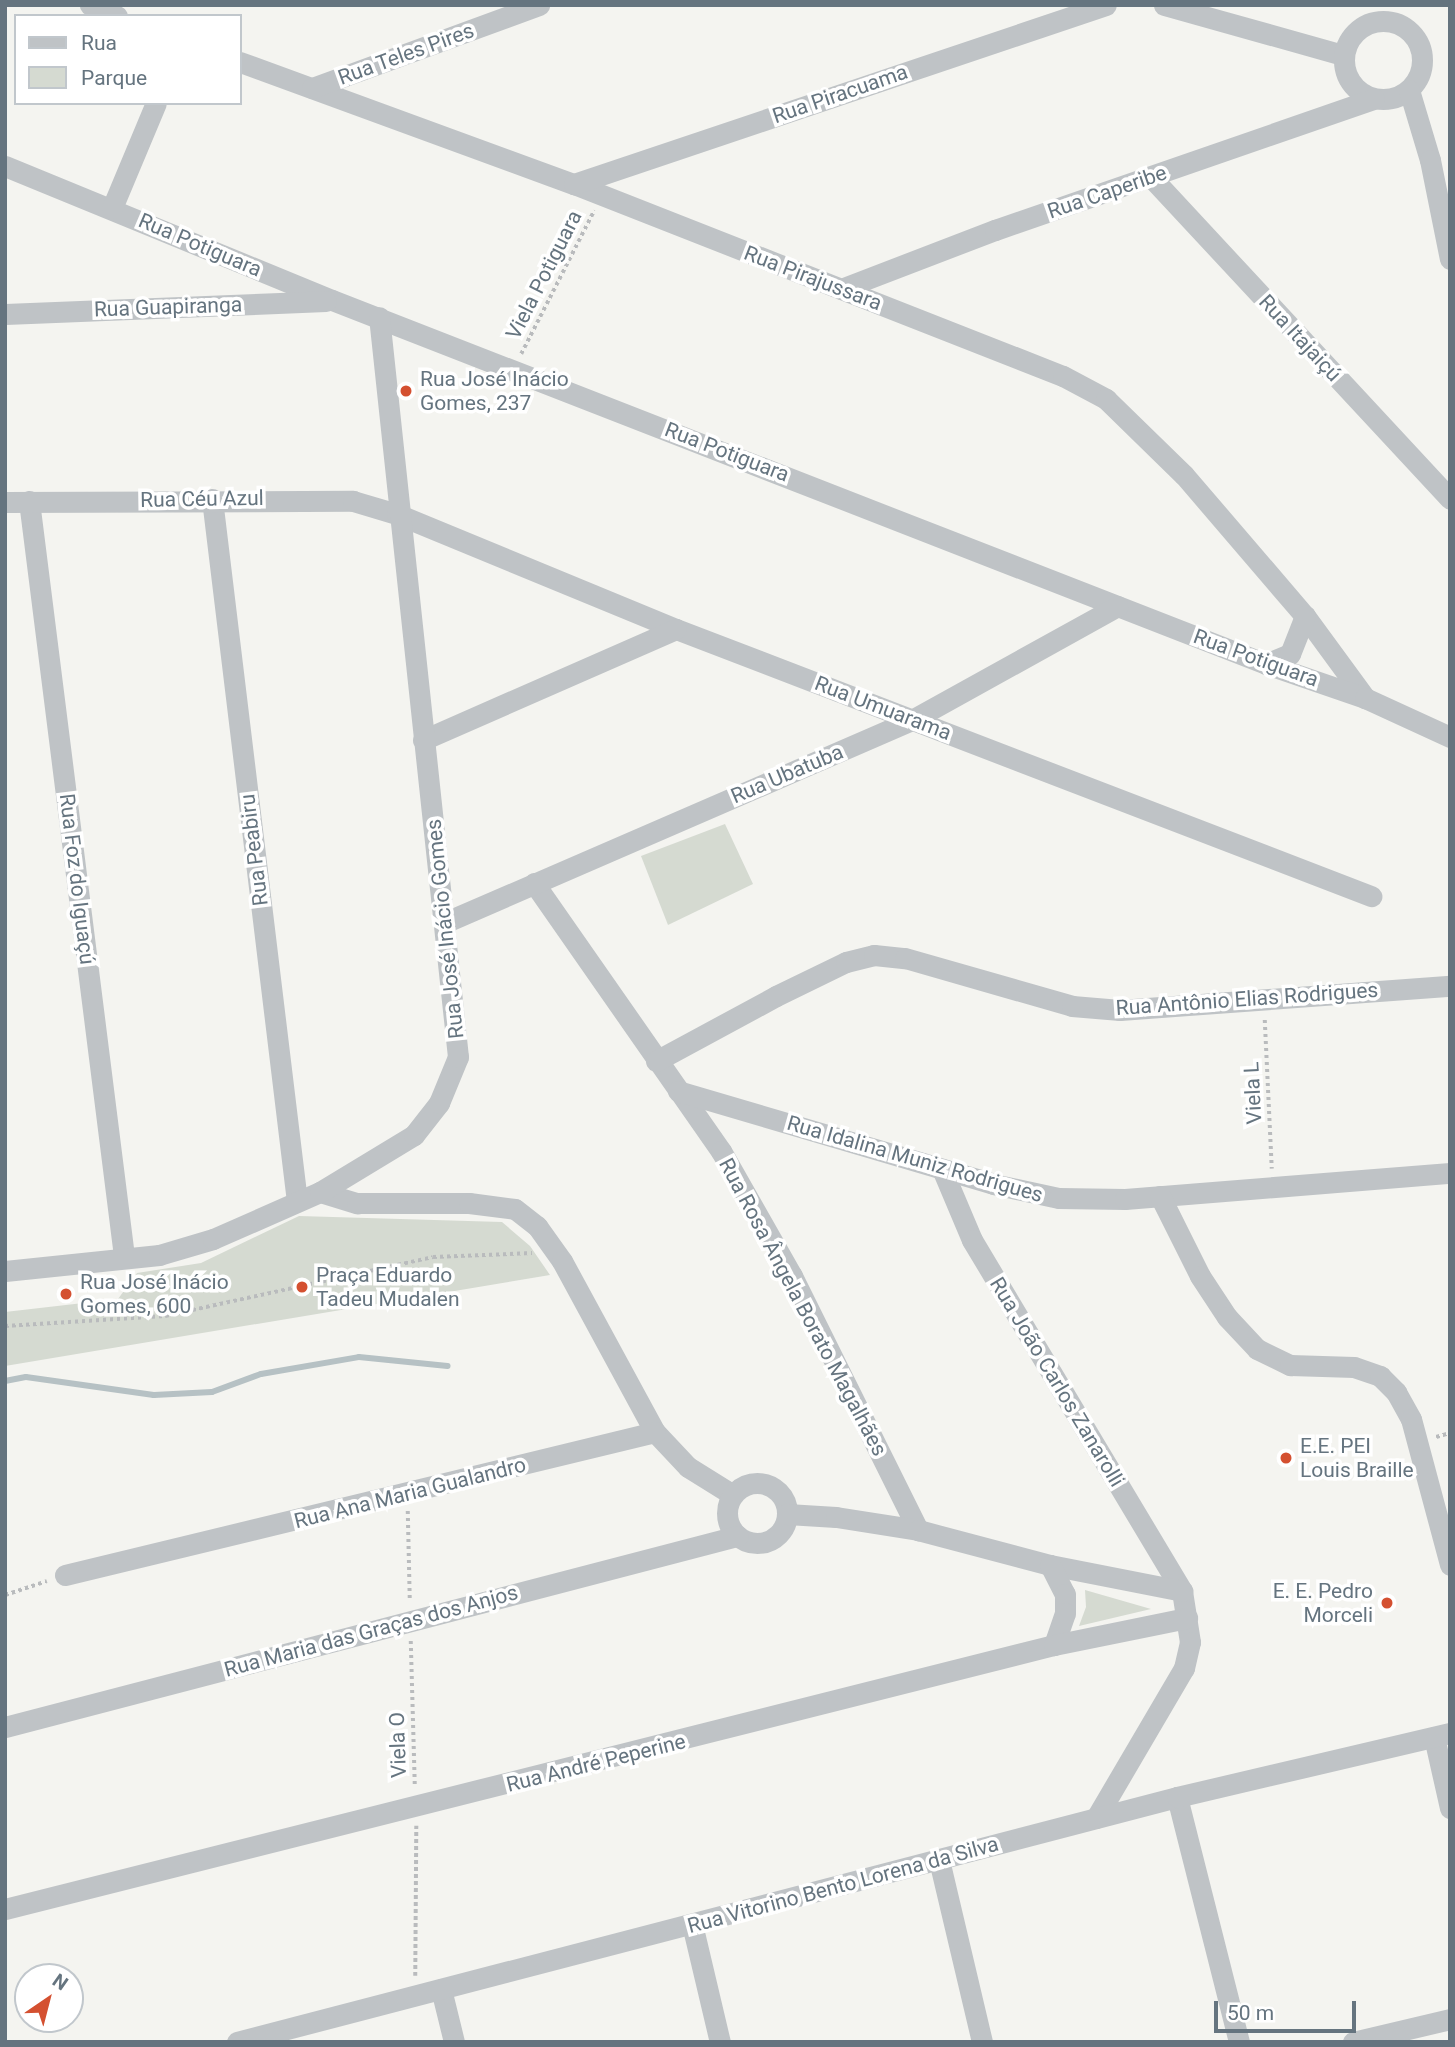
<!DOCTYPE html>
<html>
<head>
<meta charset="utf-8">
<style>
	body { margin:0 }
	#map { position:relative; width:1455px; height:2047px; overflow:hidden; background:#f4f4f0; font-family:Roboto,sans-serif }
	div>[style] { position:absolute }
	.green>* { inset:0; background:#d5dad1 }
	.stream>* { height:6px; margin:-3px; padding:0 3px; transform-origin:3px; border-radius:3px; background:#b6c1c4 }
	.path>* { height:3.5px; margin-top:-1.75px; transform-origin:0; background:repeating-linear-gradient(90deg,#b9bbbd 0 3.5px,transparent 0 7px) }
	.street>* { height:21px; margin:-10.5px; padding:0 10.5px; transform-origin:10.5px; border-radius:10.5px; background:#bfc3c6 }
	.street>.ring { margin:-10.5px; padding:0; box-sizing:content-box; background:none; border:21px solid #bfc3c6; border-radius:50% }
	.dots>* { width:19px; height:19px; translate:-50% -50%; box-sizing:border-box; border:4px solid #fff; border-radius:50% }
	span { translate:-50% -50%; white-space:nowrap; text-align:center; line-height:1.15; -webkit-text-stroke:7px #fff; paint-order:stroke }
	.street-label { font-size:21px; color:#65747f }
	.poi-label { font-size:21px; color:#65747f }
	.left { translate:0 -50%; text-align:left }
	.right { translate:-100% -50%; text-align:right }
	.frame { position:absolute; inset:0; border:7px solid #65747f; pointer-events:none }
	.legend { position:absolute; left:14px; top:14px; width:228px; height:91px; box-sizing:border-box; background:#fff; border:2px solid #c1c7cc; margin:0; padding:9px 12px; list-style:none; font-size:21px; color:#65747f }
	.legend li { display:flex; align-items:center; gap:14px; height:35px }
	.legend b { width:35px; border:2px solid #c1c7cc }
	.north { position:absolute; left:14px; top:1963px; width:70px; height:70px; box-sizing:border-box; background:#fff; border:2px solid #c1c7cc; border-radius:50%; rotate:35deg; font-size:19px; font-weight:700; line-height:28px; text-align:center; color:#65747f }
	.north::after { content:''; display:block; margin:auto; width:24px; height:32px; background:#d45030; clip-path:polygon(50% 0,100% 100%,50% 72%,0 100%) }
	.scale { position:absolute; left:1214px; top:2001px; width:142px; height:32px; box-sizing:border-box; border:4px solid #65747f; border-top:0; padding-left:9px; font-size:21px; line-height:24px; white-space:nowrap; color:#65747f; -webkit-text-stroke:5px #fff; paint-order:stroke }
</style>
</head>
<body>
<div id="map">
	<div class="green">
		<div style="clip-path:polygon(725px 824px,753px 884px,668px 925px,641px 856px)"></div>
		<div style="clip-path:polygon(299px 1216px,502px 1222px,530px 1246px,550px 1275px,5px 1366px,5px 1312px,118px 1299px,137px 1273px,201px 1263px)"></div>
		<div style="clip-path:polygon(1085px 1590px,1151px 1609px,1079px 1626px,1086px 1607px)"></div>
	</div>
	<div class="stream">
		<div style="left:5px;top:1381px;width:21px;rotate:-11deg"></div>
		<div style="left:26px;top:1377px;width:129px;rotate:8deg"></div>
		<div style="left:154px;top:1395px;width:58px;rotate:-3deg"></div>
		<div style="left:212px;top:1392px;width:52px;rotate:-20.2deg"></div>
		<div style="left:261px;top:1374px;width:99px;rotate:-9.8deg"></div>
		<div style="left:359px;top:1357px;width:89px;rotate:5.8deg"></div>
	</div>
	<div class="path">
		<div style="left:521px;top:354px;width:161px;rotate:-63deg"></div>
		<div style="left:1265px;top:1020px;width:149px;rotate:87.3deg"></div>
		<div style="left:5px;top:1326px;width:160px;rotate:-3.6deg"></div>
		<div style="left:165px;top:1316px;width:274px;rotate:-12.4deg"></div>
		<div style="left:433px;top:1257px;width:99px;rotate:-2.3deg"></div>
		<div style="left:1436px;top:1437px;width:15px;rotate:-16deg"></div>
		<div style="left:408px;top:1511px;width:91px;rotate:88.7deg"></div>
		<div style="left:5px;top:1595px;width:44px;rotate:-18.4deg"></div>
		<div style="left:411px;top:1641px;width:146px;rotate:88.4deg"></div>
		<div style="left:415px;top:1976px;width:150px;rotate:-89.6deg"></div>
	</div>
	<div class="street">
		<div style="left:90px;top:5px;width:29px;rotate:22deg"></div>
		<div style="left:1164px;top:5px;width:186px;rotate:15.6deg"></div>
		<div class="ring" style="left:1344px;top:21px;width:57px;height:57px"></div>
		<div style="left:240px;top:62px;width:356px;rotate:20.1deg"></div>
		<div style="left:574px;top:184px;width:525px;rotate:21.44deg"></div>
		<div style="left:1063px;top:376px;width:49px;rotate:28.1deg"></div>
		<div style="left:1106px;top:399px;width:109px;rotate:44.3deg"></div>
		<div style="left:1184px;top:475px;width:186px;rotate:49.4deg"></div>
		<div style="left:1305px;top:616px;width:102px;rotate:53.8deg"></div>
		<div style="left:312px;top:88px;width:242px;rotate:-20.1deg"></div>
		<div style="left:1409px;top:90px;width:73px;rotate:73.3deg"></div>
		<div style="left:1430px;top:160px;width:101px;rotate:78.6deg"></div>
		<div style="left:5px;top:166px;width:353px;rotate:22.3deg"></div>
		<div style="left:332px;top:300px;width:1002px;rotate:21.29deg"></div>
		<div style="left:1266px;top:664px;width:105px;rotate:19deg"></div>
		<div style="left:1365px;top:698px;width:94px;rotate:24.6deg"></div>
		<div style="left:1151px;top:177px;width:439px;rotate:47.1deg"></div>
		<div style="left:574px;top:184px;width:561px;rotate:-18.6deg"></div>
		<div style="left:112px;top:208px;width:114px;rotate:-67.3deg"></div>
		<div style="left:841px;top:289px;width:165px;rotate:-21deg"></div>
		<div style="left:995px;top:230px;width:401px;rotate:-19.1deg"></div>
		<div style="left:5px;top:314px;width:321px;rotate:-2.3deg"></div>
		<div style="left:212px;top:499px;width:707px;rotate:83.1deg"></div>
		<div style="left:29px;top:501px;width:761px;rotate:82.83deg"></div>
		<div style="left:5px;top:502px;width:348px;rotate:-0.2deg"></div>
		<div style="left:353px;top:501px;width:46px;rotate:16.5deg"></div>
		<div style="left:397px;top:514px;width:302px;rotate:22.4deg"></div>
		<div style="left:676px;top:629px;width:745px;rotate:21.02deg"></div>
		<div style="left:1266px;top:664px;width:26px;rotate:-23deg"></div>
		<div style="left:1290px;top:654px;width:41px;rotate:-68.5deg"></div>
		<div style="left:423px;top:740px;width:276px;rotate:-23.7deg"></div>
		<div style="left:534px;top:883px;width:327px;rotate:55.1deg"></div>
		<div style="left:721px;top:1151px;width:144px;rotate:60.4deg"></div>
		<div style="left:792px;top:1276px;width:284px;rotate:63.6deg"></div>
		<div style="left:446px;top:922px;width:508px;rotate:-23.44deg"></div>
		<div style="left:912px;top:720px;width:235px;rotate:-29deg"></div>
		<div style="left:656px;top:1061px;width:136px;rotate:-28.4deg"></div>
		<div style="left:776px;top:996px;width:78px;rotate:-25.9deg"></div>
		<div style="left:846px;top:962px;width:29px;rotate:-14deg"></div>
		<div style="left:874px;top:955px;width:31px;rotate:6deg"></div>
		<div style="left:905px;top:958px;width:174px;rotate:16deg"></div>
		<div style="left:1072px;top:1006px;width:48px;rotate:4.8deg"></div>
		<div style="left:1120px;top:1010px;width:331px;rotate:-4.2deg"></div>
		<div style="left:678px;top:1091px;width:328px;rotate:16.4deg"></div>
		<div style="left:993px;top:1184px;width:67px;rotate:12deg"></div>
		<div style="left:1059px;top:1198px;width:66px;rotate:0.9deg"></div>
		<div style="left:1125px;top:1199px;width:326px;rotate:-4.6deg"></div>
		<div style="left:942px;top:1169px;width:77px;rotate:67.1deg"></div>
		<div style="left:972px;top:1240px;width:409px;rotate:59.1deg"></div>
		<div style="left:1182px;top:1591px;width:52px;rotate:81.1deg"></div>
		<div style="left:1190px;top:1642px;width:27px;rotate:103deg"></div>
		<div style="left:1184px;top:1668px;width:174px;rotate:120.4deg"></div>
		<div style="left:320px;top:1192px;width:39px;rotate:17deg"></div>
		<div style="left:357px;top:1203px;width:112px"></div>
		<div style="left:469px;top:1203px;width:46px;rotate:7.4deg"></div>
		<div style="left:515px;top:1209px;width:28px;rotate:38deg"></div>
		<div style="left:537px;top:1226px;width:43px;rotate:54.5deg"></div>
		<div style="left:562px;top:1261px;width:195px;rotate:61.5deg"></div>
		<div style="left:655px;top:1432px;width:48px;rotate:46.7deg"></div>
		<div style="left:688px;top:1467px;width:53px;rotate:31.9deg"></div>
		<div style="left:1160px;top:1196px;width:89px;rotate:63.4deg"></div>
		<div style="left:1200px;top:1276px;width:49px;rotate:56.6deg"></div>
		<div style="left:1227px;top:1317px;width:44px;rotate:46.8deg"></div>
		<div style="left:1257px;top:1349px;width:37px;rotate:26deg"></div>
		<div style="left:1290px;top:1365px;width:64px;rotate:1.8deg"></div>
		<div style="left:1354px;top:1367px;width:28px;rotate:19deg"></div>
		<div style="left:1380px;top:1376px;width:23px;rotate:45deg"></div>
		<div style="left:1396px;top:1392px;width:31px;rotate:61deg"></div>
		<div style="left:1411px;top:1419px;width:151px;rotate:75deg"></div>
		<div style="left:5px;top:1271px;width:155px;rotate:-5.9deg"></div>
		<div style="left:159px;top:1255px;width:56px;rotate:-16.5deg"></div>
		<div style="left:213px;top:1239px;width:117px;rotate:-23.7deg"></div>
		<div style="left:320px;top:1192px;width:110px;rotate:-31.2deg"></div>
		<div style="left:414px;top:1135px;width:41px;rotate:-52deg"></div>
		<div style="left:439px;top:1103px;width:50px;rotate:-67.6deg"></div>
		<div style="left:458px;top:1057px;width:744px;rotate:-96.09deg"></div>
		<div class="ring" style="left:727px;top:1483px;width:39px;height:39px"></div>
		<div style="left:787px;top:1514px;width:49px;rotate:3.5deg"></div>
		<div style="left:836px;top:1517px;width:83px;rotate:9deg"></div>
		<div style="left:918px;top:1530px;width:137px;rotate:14.9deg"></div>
		<div style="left:1050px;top:1565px;width:135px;rotate:11.1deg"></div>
		<div style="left:1050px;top:1565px;width:33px;rotate:63deg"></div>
		<div style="left:1065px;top:1594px;width:19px;rotate:90deg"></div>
		<div style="left:1065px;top:1613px;width:34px;rotate:109deg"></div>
		<div style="left:65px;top:1575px;width:607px;rotate:-13.62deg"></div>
		<div style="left:5px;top:1727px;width:757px;rotate:-14.62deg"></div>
		<div style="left:1434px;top:1737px;width:73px;rotate:77.3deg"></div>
		<div style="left:1177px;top:1797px;width:253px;rotate:75.8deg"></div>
		<div style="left:939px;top:1860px;width:187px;rotate:76.7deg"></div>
		<div style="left:5px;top:1909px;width:1082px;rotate:-14.13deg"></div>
		<div style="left:1054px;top:1645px;width:136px;rotate:-11.5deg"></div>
		<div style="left:692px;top:1924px;width:121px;rotate:76.7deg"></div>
		<div style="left:441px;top:1989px;width:55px;rotate:76.2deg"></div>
		<div style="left:237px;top:2042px;width:971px;rotate:-14.61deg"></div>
		<div style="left:1177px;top:1797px;width:280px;rotate:-13.2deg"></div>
		<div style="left:1353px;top:2042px;width:100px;rotate:-13.3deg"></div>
	</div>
	<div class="dots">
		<div style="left:406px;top:391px;background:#d45030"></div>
		<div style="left:302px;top:1287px;background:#d45030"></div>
		<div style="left:66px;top:1294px;background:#d45030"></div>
		<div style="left:1286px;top:1458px;background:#d45030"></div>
		<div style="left:1387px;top:1603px;background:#d45030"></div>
	</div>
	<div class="street-label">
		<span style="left:406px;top:54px;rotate:-20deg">Rua Teles Pires</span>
		<span style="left:840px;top:94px;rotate:-19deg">Rua Piracuama</span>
		<span style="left:1107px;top:192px;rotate:-19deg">Rua Caperibe</span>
		<span style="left:200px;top:245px;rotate:23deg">Rua Potiguara</span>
		<span style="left:544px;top:275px;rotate:-63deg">Viela Potiguara</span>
		<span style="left:813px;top:278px;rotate:21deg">Rua Pirajussara</span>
		<span style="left:168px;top:307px;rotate:-2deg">Rua Guapiranga</span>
		<span style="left:1300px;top:338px;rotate:47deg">Rua Itajaiçú</span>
		<span style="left:727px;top:452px;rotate:21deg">Rua Potiguara</span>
		<span style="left:202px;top:499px;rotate:-1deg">Rua Céu Azul</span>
		<span style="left:1256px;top:658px;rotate:20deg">Rua Potiguara</span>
		<span style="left:883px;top:708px;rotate:21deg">Rua Umuarama</span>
		<span style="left:787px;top:774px;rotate:-23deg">Rua Ubatuba</span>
		<span style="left:254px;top:850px;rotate:-97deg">Rua Peabiru</span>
		<span style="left:77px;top:879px;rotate:83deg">Rua Foz do Iguaçú</span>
		<span style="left:445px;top:929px;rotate:-96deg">Rua José Inácio Gomes</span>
		<span style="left:1247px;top:999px;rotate:-4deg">Rua Antônio Elias Rodrigues</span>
		<span style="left:1253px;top:1093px;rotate:-93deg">Viela L</span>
		<span style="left:915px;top:1159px;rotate:16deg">Rua Idalina Muniz Rodrigues</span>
		<span style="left:803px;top:1307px;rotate:62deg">Rua Rosa Ângela Borato Magalhães</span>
		<span style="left:1057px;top:1382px;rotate:59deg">Rua João Carlos Zanarolli</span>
		<span style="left:410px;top:1493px;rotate:-14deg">Rua Ana Maria Gualandro</span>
		<span style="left:371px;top:1631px;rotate:-15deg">Rua Maria das Graças dos Anjos</span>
		<span style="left:398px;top:1745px;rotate:-92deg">Viela O</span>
		<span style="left:596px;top:1763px;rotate:-14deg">Rua André Peperine</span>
		<span style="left:843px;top:1885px;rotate:-15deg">Rua Vitorino Bento Lorena da Silva</span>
	</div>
	<div class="poi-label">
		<span class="left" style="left:420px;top:391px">Rua José Inácio<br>Gomes, 237</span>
		<span class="left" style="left:316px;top:1287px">Praça Eduardo<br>Tadeu Mudalen</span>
		<span class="left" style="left:80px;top:1294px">Rua José Inácio<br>Gomes, 600</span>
		<span class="left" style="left:1300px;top:1458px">E.E. PEI<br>Louis Braille</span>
		<span class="right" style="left:1373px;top:1603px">E. E. Pedro<br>Morceli</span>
	</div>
	<div class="frame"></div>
	<ul class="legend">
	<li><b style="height:9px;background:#bfc3c6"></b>Rua</li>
	<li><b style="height:19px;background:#d5dad1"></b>Parque</li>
	</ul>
	<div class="north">N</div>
	<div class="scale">50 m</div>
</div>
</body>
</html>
